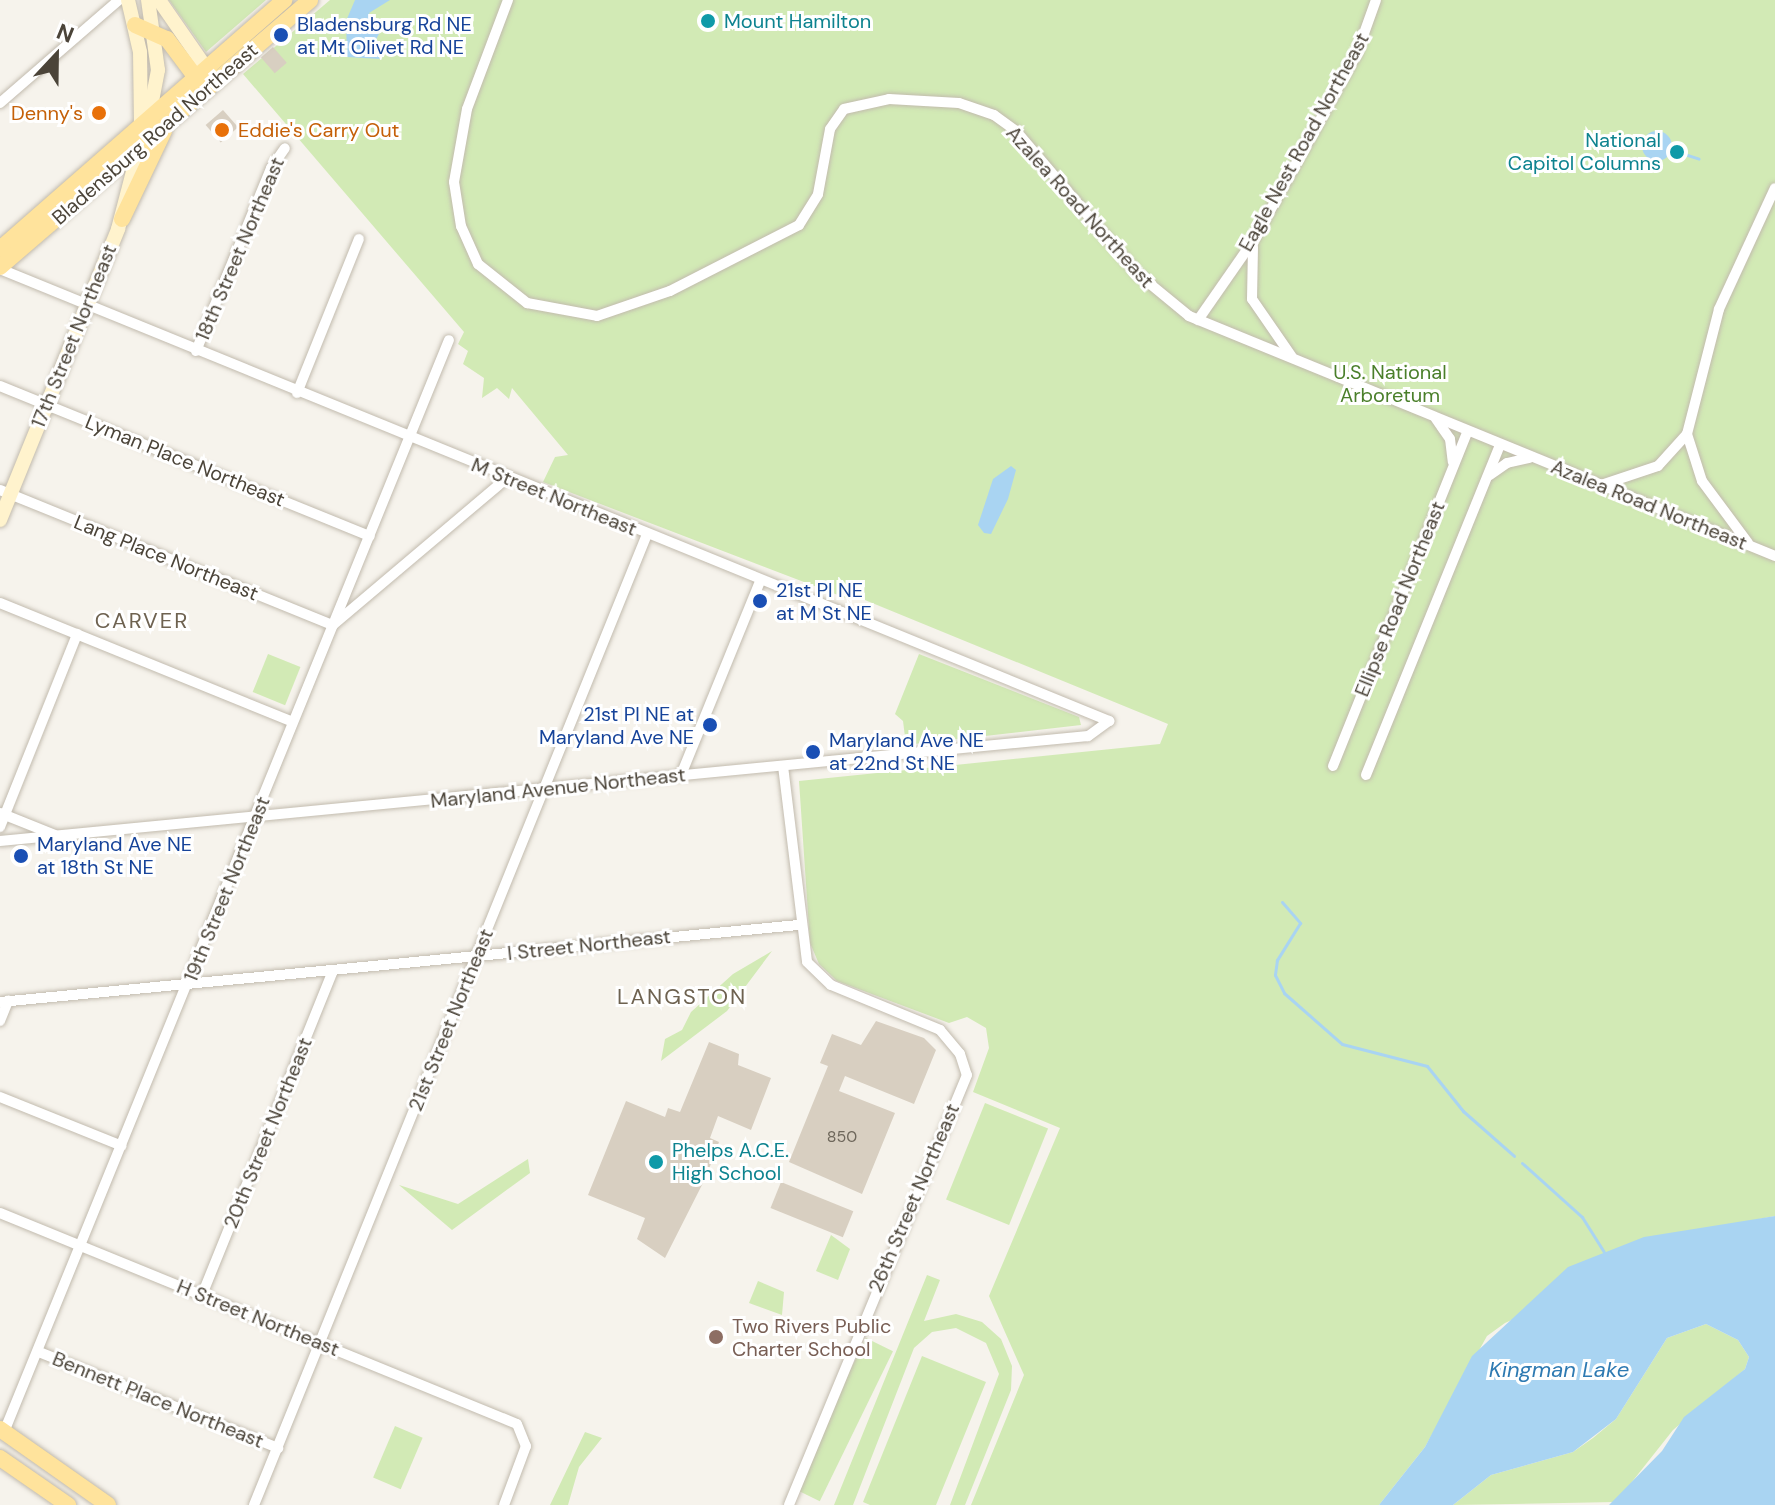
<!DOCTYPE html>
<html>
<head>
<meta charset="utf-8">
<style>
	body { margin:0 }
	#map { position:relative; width:1775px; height:1505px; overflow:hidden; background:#f6f3ec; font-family:"DM Sans",sans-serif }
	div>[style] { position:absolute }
	.green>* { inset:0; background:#d2eab5; transform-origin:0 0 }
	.water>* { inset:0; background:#a9d4f2 }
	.round { border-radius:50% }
	.stream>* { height:3px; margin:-1.5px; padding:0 1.5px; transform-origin:1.5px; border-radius:1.5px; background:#a9d4f2 }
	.building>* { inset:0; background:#d8cfc1; transform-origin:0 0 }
	.roads { filter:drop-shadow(0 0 2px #c2bbae) drop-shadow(0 0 2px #c2bbae) }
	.minor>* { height:10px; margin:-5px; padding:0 5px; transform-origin:5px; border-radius:5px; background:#fff }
	.secondary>* { height:14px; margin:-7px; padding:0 7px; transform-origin:7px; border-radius:7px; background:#fff3cd }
	.primary>* { height:16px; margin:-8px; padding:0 8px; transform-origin:8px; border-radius:8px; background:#ffe39c }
	.dots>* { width:22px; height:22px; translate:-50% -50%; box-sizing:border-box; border:4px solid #fff; border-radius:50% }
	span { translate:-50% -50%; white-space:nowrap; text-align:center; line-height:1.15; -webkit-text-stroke:6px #fff; paint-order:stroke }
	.number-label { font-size:16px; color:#6e675b }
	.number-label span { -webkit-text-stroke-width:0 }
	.culture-label { font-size:20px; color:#0d838f }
	.left { translate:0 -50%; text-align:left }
	.right { translate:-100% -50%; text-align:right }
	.transit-label { font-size:20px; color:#164399 }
	.food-label { font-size:20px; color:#c56008 }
	.street-label { font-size:20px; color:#4b4439 }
	.park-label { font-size:20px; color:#4a7f2a }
	.education-label { font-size:20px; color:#785e54 }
	.neighbourhood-label { font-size:22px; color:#6e6250; letter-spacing:2px }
	.water-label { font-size:22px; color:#2e7ab2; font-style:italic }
	.north { position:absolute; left:16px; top:16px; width:80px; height:80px; -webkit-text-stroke:6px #fff; paint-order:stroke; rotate:22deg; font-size:22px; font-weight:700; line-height:32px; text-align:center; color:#4b4439 }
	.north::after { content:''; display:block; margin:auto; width:28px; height:36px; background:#4b4439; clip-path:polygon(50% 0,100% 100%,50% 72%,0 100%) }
</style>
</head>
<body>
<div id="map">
	<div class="green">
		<div style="clip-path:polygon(169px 0,266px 0,206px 52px)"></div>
		<div style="clip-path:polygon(330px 0,1775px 0,1775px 1216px,1722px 1226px,1505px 1323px,1487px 1336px,1425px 1447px,1379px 1505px,971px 1505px,1024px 1375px,989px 1296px,1060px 1128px,973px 1092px,989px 1048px,986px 1028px,967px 1017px,949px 1023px,837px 981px,819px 964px,810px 943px,799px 781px,1160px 744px,1168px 724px,860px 598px,851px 600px,543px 482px,555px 457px,568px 455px,512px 388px,509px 399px,497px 388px,482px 398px,484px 378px,463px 364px,468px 351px,458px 344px,464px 332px,243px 74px)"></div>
		<div style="left:268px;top:654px;width:35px;height:41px;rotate:22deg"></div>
		<div style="clip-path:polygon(919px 654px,1079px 717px,1081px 725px,906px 745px,903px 721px,895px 714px)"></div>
		<div style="clip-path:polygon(772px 951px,727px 1011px,661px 1061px,665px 1039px,682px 1030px,691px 1012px,733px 974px)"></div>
		<div style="left:985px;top:1103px;width:68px;height:104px;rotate:22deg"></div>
		<div style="clip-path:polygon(528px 1159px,530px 1173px,452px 1230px,399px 1185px,458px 1204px)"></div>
		<div style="clip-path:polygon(831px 1235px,850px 1249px,838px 1280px,816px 1271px)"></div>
		<div style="clip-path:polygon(927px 1275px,940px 1280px,924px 1321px,956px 1314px,982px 1322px,1001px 1339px,1012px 1366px,1011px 1390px,965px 1505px,950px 1505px,999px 1374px,986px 1343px,956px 1328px,932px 1332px,914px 1348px,853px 1505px,834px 1505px)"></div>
		<div style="clip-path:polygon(758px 1281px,784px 1292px,782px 1315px,749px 1303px)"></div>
		<div style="clip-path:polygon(1706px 1324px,1738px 1340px,1749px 1357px,1745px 1369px,1673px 1430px,1616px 1502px,1453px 1505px,1491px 1475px,1573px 1452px,1593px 1438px,1616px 1419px,1667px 1338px)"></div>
		<div style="left:866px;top:1338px;width:30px;height:167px;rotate:26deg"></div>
		<div style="clip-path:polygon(922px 1356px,986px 1382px,936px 1505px,870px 1505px,863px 1502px)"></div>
		<div style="left:395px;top:1426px;width:30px;height:56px;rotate:23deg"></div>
		<div style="clip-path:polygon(585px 1432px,602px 1438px,579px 1467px,568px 1505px,550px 1505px)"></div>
	</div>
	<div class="water">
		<div style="clip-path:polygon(355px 0,390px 0,369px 13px,380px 32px,373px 45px,380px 59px,347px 57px,346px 21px)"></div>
		<div class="round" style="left:1642px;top:131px;width:30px;height:30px"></div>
		<div style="clip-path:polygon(1011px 466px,1016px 470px,1008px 499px,991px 534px,984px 533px,978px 525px,993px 479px)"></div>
		<div style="clip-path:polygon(1775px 1216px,1775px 1505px,1609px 1505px,1662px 1451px,1684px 1417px,1745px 1369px,1749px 1357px,1738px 1340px,1706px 1324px,1667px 1338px,1616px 1419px,1573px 1452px,1491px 1475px,1453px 1505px,1379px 1505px,1425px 1447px,1472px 1356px,1568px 1267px,1644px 1237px)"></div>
	</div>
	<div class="stream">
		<div style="left:1672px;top:150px;width:28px;rotate:18deg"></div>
		<div style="left:1282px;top:902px;width:28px;rotate:49deg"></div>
		<div style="left:1300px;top:923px;width:44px;rotate:121.9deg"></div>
		<div style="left:1277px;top:960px;width:15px;rotate:98deg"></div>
		<div style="left:1275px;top:975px;width:20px;rotate:63deg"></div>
		<div style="left:1284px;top:993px;width:77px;rotate:41.3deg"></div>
		<div style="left:1342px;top:1044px;width:88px;rotate:14.5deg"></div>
		<div style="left:1427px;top:1066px;width:58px;rotate:51.3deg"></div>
		<div style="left:1463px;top:1111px;width:68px;rotate:41.4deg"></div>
		<div style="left:1522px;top:1163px;width:81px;rotate:42deg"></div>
		<div style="left:1582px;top:1217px;width:41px;rotate:57.8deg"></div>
	</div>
	<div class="building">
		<div style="left:273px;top:47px;width:21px;height:16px;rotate:49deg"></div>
		<div style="left:223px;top:110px;width:23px;height:23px;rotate:49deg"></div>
		<div style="clip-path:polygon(876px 1021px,924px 1038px,936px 1050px,914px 1104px,845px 1076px,839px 1091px,895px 1113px,862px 1194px,789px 1162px,828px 1066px,820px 1063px,832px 1034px,861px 1045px)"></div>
		<div style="clip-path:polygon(709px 1042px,739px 1054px,738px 1065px,771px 1078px,751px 1130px,718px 1116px,710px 1138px,719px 1142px,706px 1177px,665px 1258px,637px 1239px,645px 1218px,588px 1195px,626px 1101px,665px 1117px,668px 1108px,680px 1112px)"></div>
		<div style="left:781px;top:1182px;width:78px;height:28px;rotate:22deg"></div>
	</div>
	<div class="roads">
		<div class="minor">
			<div style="left:508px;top:0;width:116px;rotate:110.6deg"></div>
			<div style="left:467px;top:109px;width:74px;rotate:100.1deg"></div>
			<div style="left:454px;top:182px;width:45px;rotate:81deg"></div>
			<div style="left:461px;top:226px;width:42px;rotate:65.9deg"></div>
			<div style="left:478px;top:264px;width:63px;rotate:38.5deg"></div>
			<div style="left:527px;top:303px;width:71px;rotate:10.5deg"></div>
			<div style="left:597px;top:316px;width:77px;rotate:-18.9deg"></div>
			<div style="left:670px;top:291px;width:145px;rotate:-27.1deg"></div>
			<div style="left:799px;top:225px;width:36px;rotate:-58deg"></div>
			<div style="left:818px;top:194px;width:66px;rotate:-79.5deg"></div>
			<div style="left:830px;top:129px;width:24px;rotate:-55deg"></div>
			<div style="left:844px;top:109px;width:46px;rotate:-12.5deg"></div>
			<div style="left:889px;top:99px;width:70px;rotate:3.3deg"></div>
			<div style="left:959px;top:103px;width:37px;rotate:19deg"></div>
			<div style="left:994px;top:115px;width:29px;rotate:36deg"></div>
			<div style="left:1017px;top:132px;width:187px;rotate:49.6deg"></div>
			<div style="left:1138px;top:274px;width:66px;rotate:39.5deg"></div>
			<div style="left:1189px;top:316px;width:633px;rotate:22.27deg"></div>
			<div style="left:0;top:103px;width:157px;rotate:-40.9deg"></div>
			<div style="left:1253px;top:247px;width:52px;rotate:91.1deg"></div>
			<div style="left:1252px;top:299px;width:70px;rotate:55.4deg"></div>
			<div style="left:0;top:269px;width:1198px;rotate:22.17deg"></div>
			<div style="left:1109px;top:721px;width:26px;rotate:144deg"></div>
			<div style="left:1088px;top:736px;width:1093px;rotate:174.49deg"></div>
			<div style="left:1198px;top:320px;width:100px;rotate:-55.2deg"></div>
			<div style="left:1255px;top:238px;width:211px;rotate:-61.1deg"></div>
			<div style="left:1357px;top:53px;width:56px;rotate:-70.3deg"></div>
			<div style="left:196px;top:351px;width:198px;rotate:-67.7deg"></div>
			<div style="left:271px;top:168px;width:24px;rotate:-55deg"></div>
			<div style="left:0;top:386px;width:399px;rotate:22.1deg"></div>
			<div style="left:297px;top:393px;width:166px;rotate:-68.1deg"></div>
			<div style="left:1436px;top:419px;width:24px;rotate:55deg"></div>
			<div style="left:1450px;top:439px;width:23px;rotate:83deg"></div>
			<div style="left:1687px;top:434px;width:49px;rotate:72.3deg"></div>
			<div style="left:1702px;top:481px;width:77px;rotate:53.4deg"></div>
			<div style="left:1490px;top:475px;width:21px;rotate:-35deg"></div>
			<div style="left:1507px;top:463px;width:23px;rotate:-13deg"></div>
			<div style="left:1601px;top:485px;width:60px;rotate:-18.4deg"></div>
			<div style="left:1658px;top:466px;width:43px;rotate:-47.8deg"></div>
			<div style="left:1687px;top:434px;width:129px;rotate:-75.6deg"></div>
			<div style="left:1719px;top:309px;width:133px;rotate:-65.2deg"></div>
			<div style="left:0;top:490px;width:359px;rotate:22.1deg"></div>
			<div style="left:333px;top:625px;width:228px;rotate:-40.2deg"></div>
			<div style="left:0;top:603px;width:316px;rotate:22.1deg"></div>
			<div style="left:783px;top:766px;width:197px;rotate:83deg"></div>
			<div style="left:807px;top:962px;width:33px;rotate:44deg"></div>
			<div style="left:831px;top:985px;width:118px;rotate:22.4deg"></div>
			<div style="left:940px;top:1030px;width:31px;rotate:50deg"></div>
			<div style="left:960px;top:1054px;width:22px;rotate:72deg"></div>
			<div style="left:967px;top:1075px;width:465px;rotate:112.5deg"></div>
			<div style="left:1333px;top:766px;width:361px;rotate:-68.1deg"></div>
			<div style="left:681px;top:775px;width:209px;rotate:-67.8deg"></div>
			<div style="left:1366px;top:775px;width:356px;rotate:-67.9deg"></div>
			<div style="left:0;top:813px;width:59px;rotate:21.8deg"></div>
			<div style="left:0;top:827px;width:208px;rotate:-68.2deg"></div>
			<div style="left:0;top:1002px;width:802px;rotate:-5.51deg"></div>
			<div style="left:0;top:1021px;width:22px;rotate:-68deg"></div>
			<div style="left:0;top:1097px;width:131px;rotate:21.9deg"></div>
			<div style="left:0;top:1213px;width:558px;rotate:22.2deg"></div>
			<div style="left:517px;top:1424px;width:24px;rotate:68deg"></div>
			<div style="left:526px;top:1446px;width:63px;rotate:110.4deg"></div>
			<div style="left:202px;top:1295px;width:350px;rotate:-68deg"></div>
			<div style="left:39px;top:1352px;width:258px;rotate:21.9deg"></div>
			<div style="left:4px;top:1432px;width:1179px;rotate:-67.83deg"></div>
			<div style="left:254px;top:1505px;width:1048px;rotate:-67.96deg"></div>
		</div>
		<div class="secondary">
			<div style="left:128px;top:0;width:53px;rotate:77deg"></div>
			<div style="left:140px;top:52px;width:73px;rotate:89.2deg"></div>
			<div style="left:159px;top:0;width:91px;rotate:55.3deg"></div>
			<div style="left:148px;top:122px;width:53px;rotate:-79.1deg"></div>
			<div style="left:158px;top:70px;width:71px;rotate:-98.1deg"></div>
			<div style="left:0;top:520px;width:314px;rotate:-67.9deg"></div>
			<div style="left:118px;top:229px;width:91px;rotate:-75.4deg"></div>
		</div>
		<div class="primary">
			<div style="left:135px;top:25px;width:35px;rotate:24deg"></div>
			<div style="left:167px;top:39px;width:55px;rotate:53.1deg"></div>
			<div style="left:122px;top:219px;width:98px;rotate:-64.5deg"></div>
			<div style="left:0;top:249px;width:378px;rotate:-41.2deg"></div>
			<div style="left:0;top:267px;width:409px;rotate:-40.7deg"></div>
			<div style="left:0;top:1429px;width:132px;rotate:35.1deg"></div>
			<div style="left:0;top:1458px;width:83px;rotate:34.7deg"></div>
		</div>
	</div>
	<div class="dots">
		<div style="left:708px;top:21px;background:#0f9aa8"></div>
		<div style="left:281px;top:35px;background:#1a4fb4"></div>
		<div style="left:99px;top:113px;background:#e8710a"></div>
		<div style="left:222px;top:130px;background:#e8710a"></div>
		<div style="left:1677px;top:152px;background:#0f9aa8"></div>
		<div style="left:760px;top:601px;background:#1a4fb4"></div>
		<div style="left:710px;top:725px;background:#1a4fb4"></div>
		<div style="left:813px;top:752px;background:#1a4fb4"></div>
		<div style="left:21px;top:856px;background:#1a4fb4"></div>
		<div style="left:656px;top:1162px;background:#0f9aa8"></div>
		<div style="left:716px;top:1337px;background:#8d6e63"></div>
	</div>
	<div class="number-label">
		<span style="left:842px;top:1137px">850</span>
	</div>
	<div class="culture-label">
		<span class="left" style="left:724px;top:21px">Mount Hamilton</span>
		<span class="right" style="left:1661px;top:152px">National<br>Capitol Columns</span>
		<span class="left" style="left:672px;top:1162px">Phelps A.C.E.<br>High School</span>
	</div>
	<div class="transit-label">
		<span class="left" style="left:297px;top:36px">Bladensburg Rd NE<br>at Mt Olivet Rd NE</span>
		<span class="left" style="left:776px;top:602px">21st Pl NE<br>at M St NE</span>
		<span class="right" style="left:694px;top:726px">21st Pl NE at<br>Maryland Ave NE</span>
		<span class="left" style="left:829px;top:752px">Maryland Ave NE<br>at 22nd St NE</span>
		<span class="left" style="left:37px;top:856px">Maryland Ave NE<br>at 18th St NE</span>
	</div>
	<div class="food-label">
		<span class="right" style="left:83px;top:113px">Denny's</span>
		<span class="left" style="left:238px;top:130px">Eddie's Carry Out</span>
	</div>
	<div class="street-label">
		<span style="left:155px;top:134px;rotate:-41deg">Bladensburg Road Northeast</span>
		<span style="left:1304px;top:142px;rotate:-61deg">Eagle Nest Road Northeast</span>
		<span style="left:1080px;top:207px;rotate:48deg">Azalea Road Northeast</span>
		<span style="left:240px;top:249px;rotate:-67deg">18th Street Northeast</span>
		<span style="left:74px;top:336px;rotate:-68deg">17th Street Northeast</span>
		<span style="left:185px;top:461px;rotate:22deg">Lyman Place Northeast</span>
		<span style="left:554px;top:497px;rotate:22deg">M Street Northeast</span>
		<span style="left:1649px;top:505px;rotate:22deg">Azalea Road Northeast</span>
		<span style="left:166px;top:558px;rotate:22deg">Lang Place Northeast</span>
		<span style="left:1400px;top:599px;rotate:-68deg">Ellipse Road Northeast</span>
		<span style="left:558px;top:788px;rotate:-6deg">Maryland Avenue Northeast</span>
		<span style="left:227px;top:889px;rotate:-68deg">19th Street Northeast</span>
		<span style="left:589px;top:945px;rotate:-6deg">I Street Northeast</span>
		<span style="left:451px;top:1020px;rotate:-68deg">21st Street Northeast</span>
		<span style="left:268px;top:1133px;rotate:-68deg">20th Street Northeast</span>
		<span style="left:914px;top:1198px;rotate:-67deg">26th Street Northeast</span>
		<span style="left:258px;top:1318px;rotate:22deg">H Street Northeast</span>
		<span style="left:158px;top:1400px;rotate:22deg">Bennett Place Northeast</span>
	</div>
	<div class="park-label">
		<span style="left:1390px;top:384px">U.S. National<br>Arboretum</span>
	</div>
	<div class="education-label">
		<span class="left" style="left:732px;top:1338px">Two Rivers Public<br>Charter School</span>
	</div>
	<div class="neighbourhood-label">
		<span style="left:142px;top:621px">CARVER</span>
		<span style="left:682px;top:997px">LANGSTON</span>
	</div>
	<div class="water-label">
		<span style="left:1559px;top:1370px">Kingman Lake</span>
	</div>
	<div class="north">N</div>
</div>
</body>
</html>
